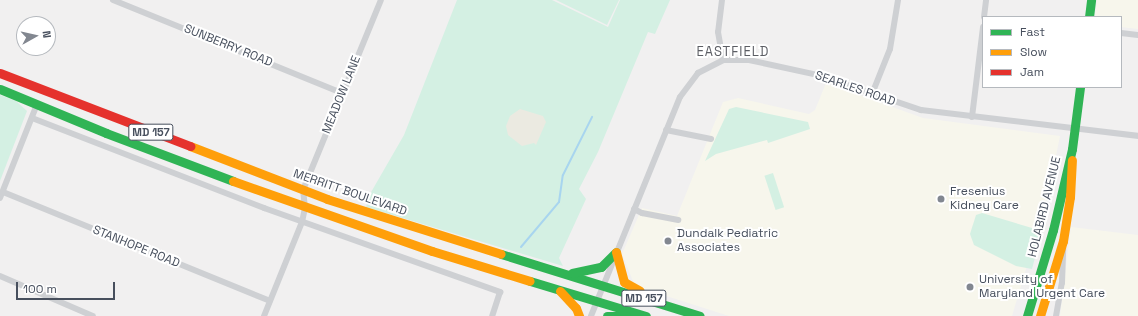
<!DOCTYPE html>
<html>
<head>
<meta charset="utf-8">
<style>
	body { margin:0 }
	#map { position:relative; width:1138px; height:316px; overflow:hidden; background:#f1f0f0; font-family:"Space Grotesk",sans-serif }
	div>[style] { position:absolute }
	.commercial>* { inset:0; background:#f7f6ec }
	.green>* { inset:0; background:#d4f0e3; transform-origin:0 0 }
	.sand>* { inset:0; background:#ebeae1 }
	.stream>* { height:2px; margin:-1px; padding:0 1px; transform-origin:1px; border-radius:1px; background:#a8d5ef }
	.street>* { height:6px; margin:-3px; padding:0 3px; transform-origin:3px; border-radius:3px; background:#ced0d3 }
	.fast>* { height:9px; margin:-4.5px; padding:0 4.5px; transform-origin:4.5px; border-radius:4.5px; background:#30b455 }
	.slow>* { height:9px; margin:-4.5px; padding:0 4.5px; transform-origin:4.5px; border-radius:4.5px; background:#ff9f0a }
	.jam>* { height:9px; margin:-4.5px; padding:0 4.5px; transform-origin:4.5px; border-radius:4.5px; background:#e5322d }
	.dots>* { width:11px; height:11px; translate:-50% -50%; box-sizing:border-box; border:2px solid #fff; border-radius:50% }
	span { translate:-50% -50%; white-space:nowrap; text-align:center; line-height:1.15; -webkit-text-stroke:4px #fff; paint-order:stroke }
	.shield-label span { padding:1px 3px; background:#fff; border:1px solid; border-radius:3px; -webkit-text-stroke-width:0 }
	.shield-label { font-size:11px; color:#474f5d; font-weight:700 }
	.street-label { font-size:12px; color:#474f5d }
	.poi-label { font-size:12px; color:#474f5d }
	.left { translate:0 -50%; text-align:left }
	.neighbourhood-label { font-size:13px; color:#5c5e64; letter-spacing:1px }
	.legend { position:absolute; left:982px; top:16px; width:140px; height:72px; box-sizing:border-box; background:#fff; border:1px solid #b5b9be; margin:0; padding:5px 7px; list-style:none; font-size:12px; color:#474f5d }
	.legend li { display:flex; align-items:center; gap:8px; height:20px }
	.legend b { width:20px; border:1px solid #b5b9be }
	.north { position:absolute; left:16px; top:16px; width:40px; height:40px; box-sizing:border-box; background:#fff; border:1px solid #b5b9be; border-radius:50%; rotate:82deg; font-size:11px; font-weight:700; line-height:16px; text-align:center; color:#474f5d }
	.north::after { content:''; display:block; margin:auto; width:14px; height:18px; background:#828790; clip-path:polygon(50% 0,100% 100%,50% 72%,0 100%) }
	.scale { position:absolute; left:16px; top:282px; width:99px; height:18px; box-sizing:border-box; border:2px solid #474f5d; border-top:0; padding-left:5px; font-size:12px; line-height:14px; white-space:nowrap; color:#474f5d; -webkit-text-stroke:3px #fff; paint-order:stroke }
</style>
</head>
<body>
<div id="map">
	<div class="commercial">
		<div style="clip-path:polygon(1097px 0,1138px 0,1138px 29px,1121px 27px,1121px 17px,1095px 17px)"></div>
		<div style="clip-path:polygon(826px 83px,923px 118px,1060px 136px,1048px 195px,1012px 316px,729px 316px,635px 286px,622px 254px,642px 208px,677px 216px,723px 102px,738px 98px,809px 114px,815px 110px)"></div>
		<div style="clip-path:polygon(1071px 227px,1138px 235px,1138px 316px,1060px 316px)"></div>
	</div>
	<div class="green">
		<div style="clip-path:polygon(457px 0,552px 0,608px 27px,620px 0,670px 0,655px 34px,648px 32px,598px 152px,579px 189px,586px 199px,559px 258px,563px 266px,366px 207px,370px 194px,404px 135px)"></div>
		<div style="clip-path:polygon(556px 0,619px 0,607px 25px)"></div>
		<div style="clip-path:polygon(0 95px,16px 101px,27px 111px,0 181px)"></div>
		<div style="clip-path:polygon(736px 107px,808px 122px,810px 129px,768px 143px,767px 140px,716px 154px,705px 161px,729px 109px)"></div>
		<div style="left:773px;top:173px;width:36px;height:9px;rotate:72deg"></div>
		<div style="clip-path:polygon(982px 213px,1042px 231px,1032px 269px,1016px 266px,974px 245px,970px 234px,976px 215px)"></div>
	</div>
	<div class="sand">
		<div style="clip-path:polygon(520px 109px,543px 116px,546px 122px,536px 145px,534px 143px,522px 146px,508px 135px,506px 126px,510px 116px)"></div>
	</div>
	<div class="stream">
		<div style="left:521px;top:247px;width:59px;rotate:-49.8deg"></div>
		<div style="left:559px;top:202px;width:27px;rotate:-82deg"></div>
		<div style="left:563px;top:175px;width:65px;rotate:-63.4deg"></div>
	</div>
	<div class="street">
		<div style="left:113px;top:0;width:247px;rotate:22.1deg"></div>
		<div style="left:722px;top:0;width:32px;rotate:97deg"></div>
		<div style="left:718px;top:32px;width:28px;rotate:80deg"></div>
		<div style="left:984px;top:17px;width:17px;rotate:-83deg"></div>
		<div style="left:1121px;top:33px;width:17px;rotate:7deg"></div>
		<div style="left:872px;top:94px;width:48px;rotate:-68.2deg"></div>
		<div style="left:890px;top:49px;width:50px;rotate:-80.7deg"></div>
		<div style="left:972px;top:117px;width:91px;rotate:-83deg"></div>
		<div style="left:32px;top:118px;width:249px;rotate:21.2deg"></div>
		<div style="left:264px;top:208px;width:251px;rotate:19.6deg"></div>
		<div style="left:500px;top:292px;width:25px;rotate:108deg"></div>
		<div style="left:666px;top:130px;width:46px;rotate:11.3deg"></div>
		<div style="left:3px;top:192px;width:288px;rotate:22.2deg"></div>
		<div style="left:0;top:198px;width:101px;rotate:-68.5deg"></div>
		<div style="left:634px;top:209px;width:9px;rotate:27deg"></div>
		<div style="left:642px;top:213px;width:37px;rotate:11deg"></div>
		<div style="left:0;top:276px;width:101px;rotate:23.3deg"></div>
		<div style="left:264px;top:316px;width:101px;rotate:-68deg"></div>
		<div style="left:302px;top:222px;width:14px;rotate:-78deg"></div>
		<div style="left:305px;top:208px;width:18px;rotate:-96deg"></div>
		<div style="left:303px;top:190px;width:205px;rotate:-67.7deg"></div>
		<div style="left:591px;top:316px;width:236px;rotate:-67.9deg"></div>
		<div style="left:680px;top:97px;width:30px;rotate:-53deg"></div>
		<div style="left:698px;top:73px;width:28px;rotate:-27deg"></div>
		<div style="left:723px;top:60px;width:26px"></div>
		<div style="left:749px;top:60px;width:71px;rotate:12.3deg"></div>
		<div style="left:818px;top:75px;width:109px;rotate:18.8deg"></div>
		<div style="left:921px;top:110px;width:219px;rotate:6.8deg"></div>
		<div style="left:1056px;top:316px;width:34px;rotate:-80deg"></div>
		<div style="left:1062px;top:283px;width:35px;rotate:-88deg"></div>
	</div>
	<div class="fast">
		<div style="left:1089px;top:17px;width:17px;rotate:-83deg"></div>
		<div style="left:0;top:89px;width:115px;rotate:22.5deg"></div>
		<div style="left:106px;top:133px;width:136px;rotate:20.7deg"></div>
		<div style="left:501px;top:254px;width:208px;rotate:17.3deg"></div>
		<div style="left:572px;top:273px;width:30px;rotate:-12deg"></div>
		<div style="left:601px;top:267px;width:21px;rotate:-45deg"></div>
		<div style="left:530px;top:281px;width:121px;rotate:16.8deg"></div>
		<div style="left:607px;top:316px;width:19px"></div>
		<div style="left:1027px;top:316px;width:90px;rotate:-73.2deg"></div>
		<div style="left:1053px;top:230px;width:83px;rotate:-76.8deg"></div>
		<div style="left:1072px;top:149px;width:63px;rotate:-82.6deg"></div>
	</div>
	<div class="slow">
		<div style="left:190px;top:146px;width:147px;rotate:21.1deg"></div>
		<div style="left:327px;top:199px;width:182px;rotate:17.5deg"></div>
		<div style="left:233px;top:181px;width:211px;rotate:19.4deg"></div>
		<div style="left:432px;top:251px;width:102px;rotate:17deg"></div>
		<div style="left:616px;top:252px;width:31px;rotate:75deg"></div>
		<div style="left:624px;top:282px;width:18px;rotate:29deg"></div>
		<div style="left:560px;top:291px;width:23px;rotate:47deg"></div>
		<div style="left:576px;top:308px;width:9px;rotate:69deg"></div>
		<div style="left:1040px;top:316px;width:78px;rotate:-73deg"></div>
		<div style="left:1063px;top:241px;width:45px;rotate:-81deg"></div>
		<div style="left:1070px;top:197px;width:37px;rotate:-87deg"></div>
	</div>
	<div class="jam">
		<div style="left:0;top:73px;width:204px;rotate:21deg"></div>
	</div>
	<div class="dots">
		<div style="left:941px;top:199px;background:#828790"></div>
		<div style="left:668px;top:241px;background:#828790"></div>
		<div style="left:970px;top:287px;background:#828790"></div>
	</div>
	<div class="shield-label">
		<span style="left:151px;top:132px">MD 157</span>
		<span style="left:644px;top:298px">MD 157</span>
	</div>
	<div class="street-label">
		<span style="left:228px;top:46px;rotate:22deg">SUNBERRY ROAD</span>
		<span style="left:855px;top:89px;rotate:19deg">SEARLES ROAD</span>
		<span style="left:342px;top:95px;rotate:-68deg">MEADOW LANE</span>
		<span style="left:350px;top:193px;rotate:19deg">MERRITT BOULEVARD</span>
		<span style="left:1045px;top:207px;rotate:-76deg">HOLABIRD AVENUE</span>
		<span style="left:136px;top:247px;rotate:22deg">STANHOPE ROAD</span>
	</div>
	<div class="poi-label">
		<span class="left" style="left:950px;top:199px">Fresenius<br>Kidney Care</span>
		<span class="left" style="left:677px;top:241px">Dundalk Pediatric<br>Associates</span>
		<span class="left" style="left:979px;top:287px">University of<br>Maryland Urgent Care</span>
	</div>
	<div class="neighbourhood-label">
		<span style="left:733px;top:52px">EASTFIELD</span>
	</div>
	<ul class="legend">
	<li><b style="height:5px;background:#30b455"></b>Fast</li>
	<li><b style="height:5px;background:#ff9f0a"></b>Slow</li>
	<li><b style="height:5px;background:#e5322d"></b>Jam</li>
	</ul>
	<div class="north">N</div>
	<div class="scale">100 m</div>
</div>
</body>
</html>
